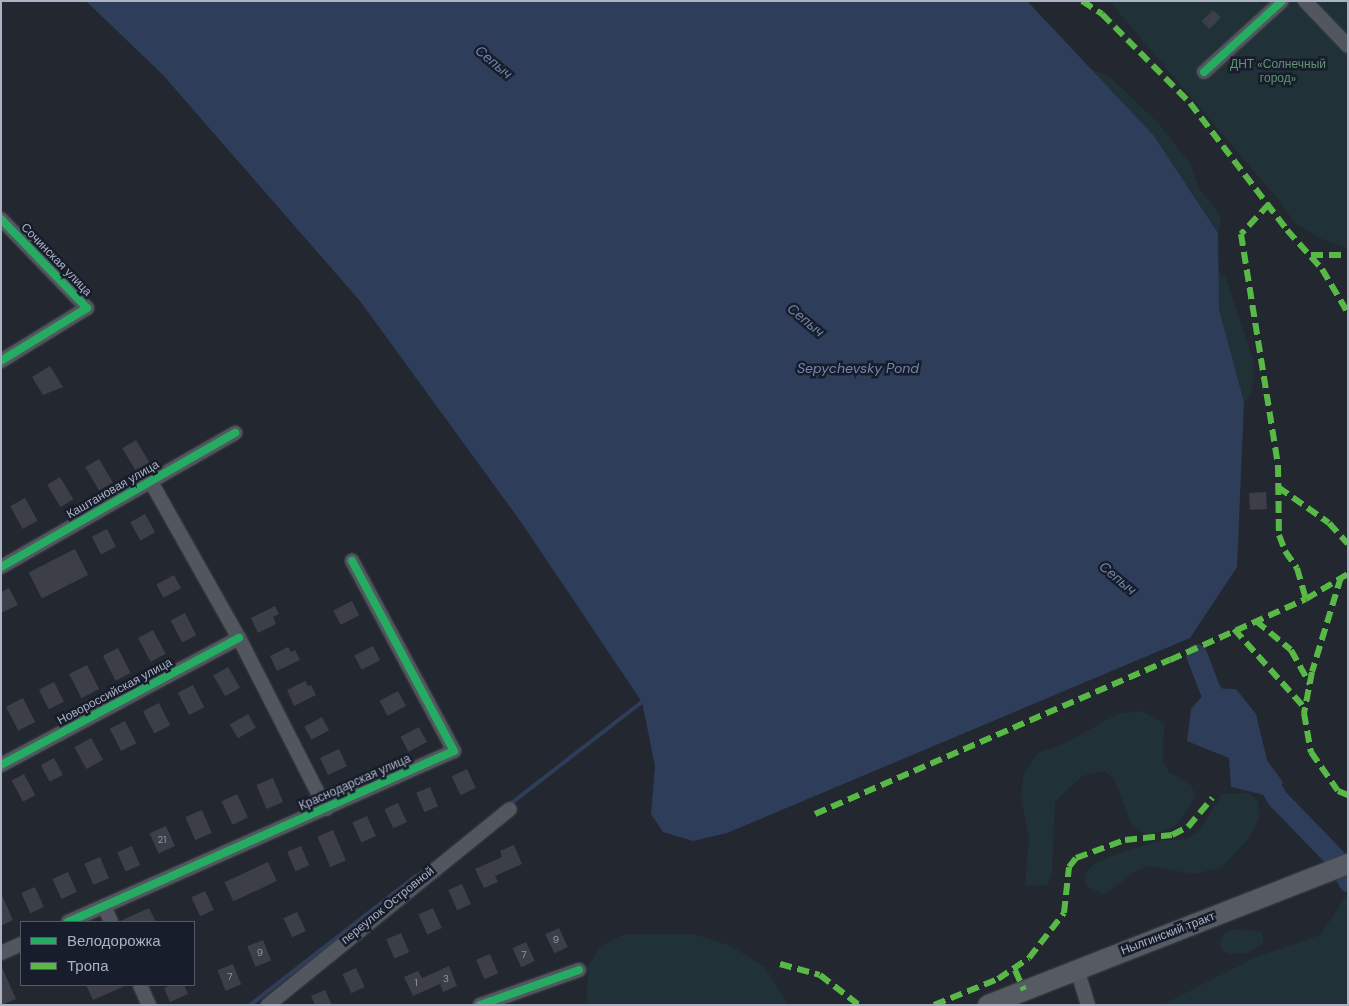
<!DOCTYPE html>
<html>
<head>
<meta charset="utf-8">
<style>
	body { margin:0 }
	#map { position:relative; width:1349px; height:1006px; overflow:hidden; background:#23272f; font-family:"DM Sans",sans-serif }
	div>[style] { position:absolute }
	.green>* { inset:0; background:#203237 }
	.water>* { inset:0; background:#2e3e5a }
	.stream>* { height:4px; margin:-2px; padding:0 2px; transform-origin:2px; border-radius:2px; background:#2e3e5a }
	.river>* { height:21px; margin:-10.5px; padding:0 10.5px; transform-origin:10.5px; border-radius:10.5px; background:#2e3e5a }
	.building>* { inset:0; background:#3c3f48; transform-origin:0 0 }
	.roads { filter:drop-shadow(0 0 1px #3e4248) drop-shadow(0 0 1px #3e4248) }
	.minor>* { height:14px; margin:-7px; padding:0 7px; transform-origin:7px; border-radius:7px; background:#52565f }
	.secondary>* { height:20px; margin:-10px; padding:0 10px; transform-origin:10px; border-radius:10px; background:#565a63 }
	.quiet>* { height:6px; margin-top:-3px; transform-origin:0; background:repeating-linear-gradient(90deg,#58b947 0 12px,transparent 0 18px) }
	.cycleway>* { height:8px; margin:-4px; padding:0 4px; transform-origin:4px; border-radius:4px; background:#26ab63 }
	span { translate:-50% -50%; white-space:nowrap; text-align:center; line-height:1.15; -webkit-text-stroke:5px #171d2a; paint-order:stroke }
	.number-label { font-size:10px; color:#8e95a5 }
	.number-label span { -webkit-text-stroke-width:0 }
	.park-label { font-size:12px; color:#629471 }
	.street-label { font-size:12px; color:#aab2c4 }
	.water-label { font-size:14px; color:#7186ae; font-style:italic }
	.frame { position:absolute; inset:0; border:2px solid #aab2c4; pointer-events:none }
	.legend { position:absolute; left:20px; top:921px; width:175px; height:65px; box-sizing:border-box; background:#171d2a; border:1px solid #525968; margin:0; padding:6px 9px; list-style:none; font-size:15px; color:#aab2c4 }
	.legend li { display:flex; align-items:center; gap:10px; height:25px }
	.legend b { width:25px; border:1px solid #525968 }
</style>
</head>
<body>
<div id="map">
	<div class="green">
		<div style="clip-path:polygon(1109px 1px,1348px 1px,1348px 248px,1319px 238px,1295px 223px,1281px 203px)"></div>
		<div style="clip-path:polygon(1091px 69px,1109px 76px,1159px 124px,1191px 165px,1198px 187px,1217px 211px,1221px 219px,1218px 233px,1154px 136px)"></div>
		<div style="clip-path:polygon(1218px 271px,1226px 278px,1253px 360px,1254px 378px,1250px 396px,1244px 402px,1219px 309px)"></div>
		<div style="clip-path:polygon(1142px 711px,1164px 724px,1163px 762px,1169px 772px,1191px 785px,1196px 797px,1175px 827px,1151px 834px,1140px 832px,1131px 824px,1114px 779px,1105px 771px,1082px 776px,1055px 802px,1052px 872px,1048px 885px,1025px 886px,1029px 837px,1021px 799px,1023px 774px,1038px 753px,1061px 745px,1118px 714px)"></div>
		<div style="clip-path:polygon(1248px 793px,1258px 800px,1259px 818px,1250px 837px,1222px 867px,1194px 874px,1148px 866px,1136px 871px,1104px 895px,1087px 886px,1084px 880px,1086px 872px,1095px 863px,1122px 852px,1162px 840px,1187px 839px,1199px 831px,1222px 794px)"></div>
		<div style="clip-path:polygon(1348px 894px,1348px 1005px,1162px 1005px,1258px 956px,1320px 935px)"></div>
		<div style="clip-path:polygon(1237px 929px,1262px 932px,1263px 944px,1247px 953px,1229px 954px,1221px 949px,1220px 942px,1224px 933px)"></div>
		<div style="clip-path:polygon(625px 934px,694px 934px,731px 946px,765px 967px,788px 1005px,587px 1005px,588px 966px,602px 945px)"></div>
	</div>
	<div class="water">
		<div style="clip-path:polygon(86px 1px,1027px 1px,1154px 136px,1218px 233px,1219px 309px,1244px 402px,1237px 567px,1190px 638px,727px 833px,693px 841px,663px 832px,651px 814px,655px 766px,642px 702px,521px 522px,360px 301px,163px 75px)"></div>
		<div style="clip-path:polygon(1209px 688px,1236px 689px,1256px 714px,1267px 760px,1283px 782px,1277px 798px,1231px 787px,1229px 758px,1187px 741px,1191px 709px)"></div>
	</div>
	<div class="stream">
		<div style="left:509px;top:805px;width:168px;rotate:-37.8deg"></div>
		<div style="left:250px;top:1005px;width:210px;rotate:-37.9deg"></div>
	</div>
	<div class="river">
		<div style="left:1196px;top:654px;width:36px;rotate:69deg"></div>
		<div style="left:1209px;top:688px;width:29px;rotate:59deg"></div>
		<div style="left:1263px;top:774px;width:28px;rotate:60deg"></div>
		<div style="left:1277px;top:798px;width:86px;rotate:45.9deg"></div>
		<div style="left:1337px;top:860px;width:24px;rotate:62deg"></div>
	</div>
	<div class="building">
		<div style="left:1213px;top:10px;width:11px;height:16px;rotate:45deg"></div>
		<div style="clip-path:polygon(50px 366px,63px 387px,43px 395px,32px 377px)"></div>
		<div style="left:136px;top:440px;width:27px;height:16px;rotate:59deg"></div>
		<div style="left:99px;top:459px;width:27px;height:16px;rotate:59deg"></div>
		<div style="left:60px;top:477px;width:26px;height:15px;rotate:59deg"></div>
		<div style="left:1266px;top:492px;width:17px;height:17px;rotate:87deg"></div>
		<div style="left:25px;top:498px;width:26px;height:17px;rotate:61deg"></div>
		<div style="left:145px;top:514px;width:21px;height:17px;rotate:61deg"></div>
		<div style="left:107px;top:529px;width:20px;height:17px;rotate:63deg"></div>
		<div style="left:75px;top:549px;width:29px;height:52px;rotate:63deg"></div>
		<div style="left:174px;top:575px;width:15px;height:20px;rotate:62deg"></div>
		<div style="clip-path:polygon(9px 588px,18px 605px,1px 613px,1px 592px)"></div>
		<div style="left:352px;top:601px;width:16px;height:21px;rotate:63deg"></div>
		<div style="clip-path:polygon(275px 606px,279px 614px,273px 617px,276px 624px,258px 633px,251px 618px)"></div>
		<div style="left:185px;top:613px;width:25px;height:16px;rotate:63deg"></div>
		<div style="left:153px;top:630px;width:27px;height:17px;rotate:62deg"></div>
		<div style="left:373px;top:646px;width:16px;height:21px;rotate:63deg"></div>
		<div style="clip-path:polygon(288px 647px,291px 652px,295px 650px,300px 660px,277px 671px,270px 656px)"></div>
		<div style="left:118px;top:648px;width:28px;height:17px;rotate:63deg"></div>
		<div style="left:87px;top:665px;width:27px;height:20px;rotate:63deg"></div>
		<div style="left:228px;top:667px;width:24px;height:17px;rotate:60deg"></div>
		<div style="clip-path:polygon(305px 681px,308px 686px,311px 685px,316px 695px,294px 706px,287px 690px)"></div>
		<div style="left:54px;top:682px;width:22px;height:17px;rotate:63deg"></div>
		<div style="left:193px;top:685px;width:25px;height:17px;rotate:63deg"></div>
		<div style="left:398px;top:691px;width:17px;height:21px;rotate:62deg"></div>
		<div style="left:23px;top:698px;width:27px;height:19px;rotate:63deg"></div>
		<div style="left:159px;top:703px;width:25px;height:18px;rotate:63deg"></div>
		<div style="left:248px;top:714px;width:16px;height:21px;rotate:60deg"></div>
		<div style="left:322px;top:717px;width:15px;height:20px;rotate:62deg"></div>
		<div style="left:125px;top:721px;width:25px;height:17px;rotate:63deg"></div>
		<div style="left:419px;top:727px;width:17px;height:21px;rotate:62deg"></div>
		<div style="left:91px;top:738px;width:25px;height:19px;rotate:61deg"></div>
		<div style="left:339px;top:749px;width:19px;height:21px;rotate:65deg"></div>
		<div style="left:54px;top:758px;width:19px;height:15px;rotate:62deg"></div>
		<div style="left:467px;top:769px;width:21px;height:17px;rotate:65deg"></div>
		<div style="left:24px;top:774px;width:24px;height:14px;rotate:62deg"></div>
		<div style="left:273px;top:778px;width:26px;height:18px;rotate:67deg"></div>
		<div style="left:430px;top:787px;width:21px;height:15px;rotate:67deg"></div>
		<div style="left:237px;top:794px;width:26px;height:17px;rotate:65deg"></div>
		<div style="left:398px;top:803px;width:21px;height:15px;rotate:65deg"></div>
		<div style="left:202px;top:810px;width:25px;height:18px;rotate:67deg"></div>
		<div style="left:367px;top:816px;width:22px;height:16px;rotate:66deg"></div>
		<div style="left:166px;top:826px;width:22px;height:18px;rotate:66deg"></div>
		<div style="left:333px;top:830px;width:33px;height:17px;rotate:67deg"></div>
		<div style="clip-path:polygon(514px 845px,522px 864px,495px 876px,498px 882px,484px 888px,475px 869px,502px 857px,500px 851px)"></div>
		<div style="left:132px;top:846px;width:21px;height:16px;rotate:67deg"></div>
		<div style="left:301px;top:846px;width:21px;height:15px;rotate:67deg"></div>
		<div style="left:100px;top:857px;width:23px;height:17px;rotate:67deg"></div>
		<div style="left:268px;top:862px;width:21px;height:48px;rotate:65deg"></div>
		<div style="left:68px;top:872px;width:22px;height:17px;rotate:66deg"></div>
		<div style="left:462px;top:884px;width:22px;height:15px;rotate:66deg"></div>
		<div style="left:35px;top:887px;width:22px;height:15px;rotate:66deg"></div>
		<div style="left:205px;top:891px;width:21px;height:15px;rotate:65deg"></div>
		<div style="clip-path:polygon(1px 893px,13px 920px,1px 926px)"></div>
		<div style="clip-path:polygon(149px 908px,156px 922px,120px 922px,120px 921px)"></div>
		<div style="left:433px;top:908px;width:22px;height:16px;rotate:66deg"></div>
		<div style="left:297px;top:912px;width:21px;height:15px;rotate:65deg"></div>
		<div style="left:559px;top:928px;width:21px;height:15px;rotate:65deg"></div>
		<div style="left:401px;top:933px;width:21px;height:16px;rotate:67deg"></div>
		<div style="left:263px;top:940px;width:22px;height:17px;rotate:68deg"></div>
		<div style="left:526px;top:942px;width:21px;height:15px;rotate:65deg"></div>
		<div style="left:490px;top:954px;width:21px;height:15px;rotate:67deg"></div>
		<div style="left:233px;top:964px;width:22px;height:17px;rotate:68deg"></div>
		<div style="clip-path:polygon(1px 965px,16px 999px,2px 1005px,1px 1005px)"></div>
		<div style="clip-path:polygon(449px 966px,457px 986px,443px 992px,440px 984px,413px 996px,404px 977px,418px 971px,422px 978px)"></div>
		<div style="left:356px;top:968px;width:21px;height:15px;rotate:65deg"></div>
		<div style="clip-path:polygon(86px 985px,127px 985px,93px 1000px)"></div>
		<div style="clip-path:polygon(171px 985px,184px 985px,188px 994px,170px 1002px,164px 988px)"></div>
		<div style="clip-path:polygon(325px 990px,332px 1005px,315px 1005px,311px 996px)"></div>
	</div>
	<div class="roads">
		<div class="minor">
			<div style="left:1305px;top:1px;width:62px;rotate:46.3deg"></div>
			<div style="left:1204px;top:72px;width:105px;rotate:-42.3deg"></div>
			<div style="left:1px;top:219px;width:124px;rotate:46deg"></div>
			<div style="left:87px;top:308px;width:101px;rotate:148.4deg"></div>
			<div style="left:151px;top:482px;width:179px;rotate:60.6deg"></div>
			<div style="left:239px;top:638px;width:192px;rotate:63deg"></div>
			<div style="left:1px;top:567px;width:270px;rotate:-29.8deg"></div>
			<div style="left:1px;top:765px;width:270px;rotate:-28.1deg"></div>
			<div style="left:104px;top:906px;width:17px;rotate:66deg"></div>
			<div style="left:68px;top:922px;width:422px;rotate:-23.9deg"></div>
			<div style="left:454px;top:751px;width:216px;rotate:-118.2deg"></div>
			<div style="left:1px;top:953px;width:22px;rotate:-24deg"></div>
			<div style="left:1077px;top:969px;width:38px;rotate:73deg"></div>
			<div style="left:140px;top:985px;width:22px;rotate:66deg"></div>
			<div style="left:268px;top:1005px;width:311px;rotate:-39deg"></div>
			<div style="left:480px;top:1005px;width:105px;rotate:-19.5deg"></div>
		</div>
		<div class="secondary">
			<div style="left:988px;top:1005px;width:387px;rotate:-21.4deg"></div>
		</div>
	</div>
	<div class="quiet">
		<div style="left:1082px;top:1px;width:24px;rotate:33deg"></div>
		<div style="left:1102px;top:14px;width:125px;rotate:45.3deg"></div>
		<div style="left:1190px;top:103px;width:160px;rotate:52.6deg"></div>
		<div style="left:1287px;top:230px;width:52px;rotate:48.1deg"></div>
		<div style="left:1322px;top:269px;width:51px;rotate:59.4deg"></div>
		<div style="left:1269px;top:204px;width:41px;rotate:133deg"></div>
		<div style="left:1241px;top:234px;width:234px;rotate:80.9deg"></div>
		<div style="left:1278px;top:465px;width:70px;rotate:89.2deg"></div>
		<div style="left:1279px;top:535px;width:17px;rotate:69deg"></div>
		<div style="left:1285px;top:551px;width:21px;rotate:55deg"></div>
		<div style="left:1297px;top:568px;width:32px;rotate:74deg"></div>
		<div style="left:1311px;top:255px;width:37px"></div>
		<div style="left:1278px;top:487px;width:62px;rotate:35.2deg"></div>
		<div style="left:1329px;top:523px;width:28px;rotate:48deg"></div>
		<div style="left:1341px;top:577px;width:99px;rotate:107deg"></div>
		<div style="left:1312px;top:672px;width:42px;rotate:101deg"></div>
		<div style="left:1304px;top:713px;width:40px;rotate:80deg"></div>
		<div style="left:1311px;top:752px;width:47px;rotate:55.3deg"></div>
		<div style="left:1338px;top:791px;width:11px;rotate:22deg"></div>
		<div style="left:1256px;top:621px;width:45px;rotate:39.6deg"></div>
		<div style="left:1291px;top:650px;width:39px;rotate:61deg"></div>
		<div style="left:1234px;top:629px;width:106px;rotate:48.1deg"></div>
		<div style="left:815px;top:814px;width:387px;rotate:-23.5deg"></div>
		<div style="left:1170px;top:660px;width:149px;rotate:-24.2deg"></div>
		<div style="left:1306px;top:599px;width:49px;rotate:-30.8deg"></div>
		<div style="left:780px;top:964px;width:41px;rotate:15.4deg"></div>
		<div style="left:820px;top:975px;width:49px;rotate:37.6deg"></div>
		<div style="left:1015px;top:970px;width:22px;rotate:66deg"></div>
		<div style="left:934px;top:1005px;width:69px;rotate:-22.1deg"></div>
		<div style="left:998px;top:979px;width:37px;rotate:-34deg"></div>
		<div style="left:1029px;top:958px;width:57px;rotate:-52.1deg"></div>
		<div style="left:1064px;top:913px;width:46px;rotate:-83.8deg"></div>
		<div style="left:1069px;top:867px;width:11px;rotate:-52deg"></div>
		<div style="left:1076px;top:858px;width:52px;rotate:-20.2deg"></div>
		<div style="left:1125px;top:840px;width:47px;rotate:-6.1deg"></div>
		<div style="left:1172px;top:835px;width:18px;rotate:-27deg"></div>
		<div style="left:1188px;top:827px;width:38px;rotate:-50deg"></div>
	</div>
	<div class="cycleway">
		<div style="left:1204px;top:72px;width:105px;rotate:-42.3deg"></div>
		<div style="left:1px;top:219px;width:124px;rotate:46deg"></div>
		<div style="left:87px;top:308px;width:101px;rotate:148.4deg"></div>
		<div style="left:1px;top:567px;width:270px;rotate:-29.8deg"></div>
		<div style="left:1px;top:765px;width:270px;rotate:-28.1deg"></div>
		<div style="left:68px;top:922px;width:422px;rotate:-23.9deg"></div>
		<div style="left:454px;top:751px;width:216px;rotate:-118.2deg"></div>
		<div style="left:480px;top:1005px;width:105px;rotate:-19.5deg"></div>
	</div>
	<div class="number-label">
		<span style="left:162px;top:840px">21</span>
		<span style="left:556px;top:940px">9</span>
		<span style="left:260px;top:953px">9</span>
		<span style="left:524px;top:955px">7</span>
		<span style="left:230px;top:977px">7</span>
		<span style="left:446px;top:979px">3</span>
		<span style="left:416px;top:983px">1</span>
	</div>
	<div class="park-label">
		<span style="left:1278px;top:72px">ДНТ «Солнечный<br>город»</span>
	</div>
	<div class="street-label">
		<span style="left:56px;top:260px;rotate:46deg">Сочинская улица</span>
		<span style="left:113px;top:490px;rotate:-30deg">Каштановая улица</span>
		<span style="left:115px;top:692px;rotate:-28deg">Новороссийская улица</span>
		<span style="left:355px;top:783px;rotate:-24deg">Краснодарская улица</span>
		<span style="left:388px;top:906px;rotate:-39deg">переулок Островной</span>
		<span style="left:1168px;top:934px;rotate:-21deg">Нылгинский тракт</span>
	</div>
	<div class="water-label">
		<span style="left:494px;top:62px;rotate:40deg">Сепыч</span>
		<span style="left:806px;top:320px;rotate:40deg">Сепыч</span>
		<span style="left:858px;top:368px">Sepychevsky Pond</span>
		<span style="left:1118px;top:578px;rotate:40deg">Сепыч</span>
	</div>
	<div class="frame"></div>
	<ul class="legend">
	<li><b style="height:6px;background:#26ab63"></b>Велодорожка</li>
	<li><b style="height:6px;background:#58b947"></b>Тропа</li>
	</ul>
</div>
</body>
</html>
